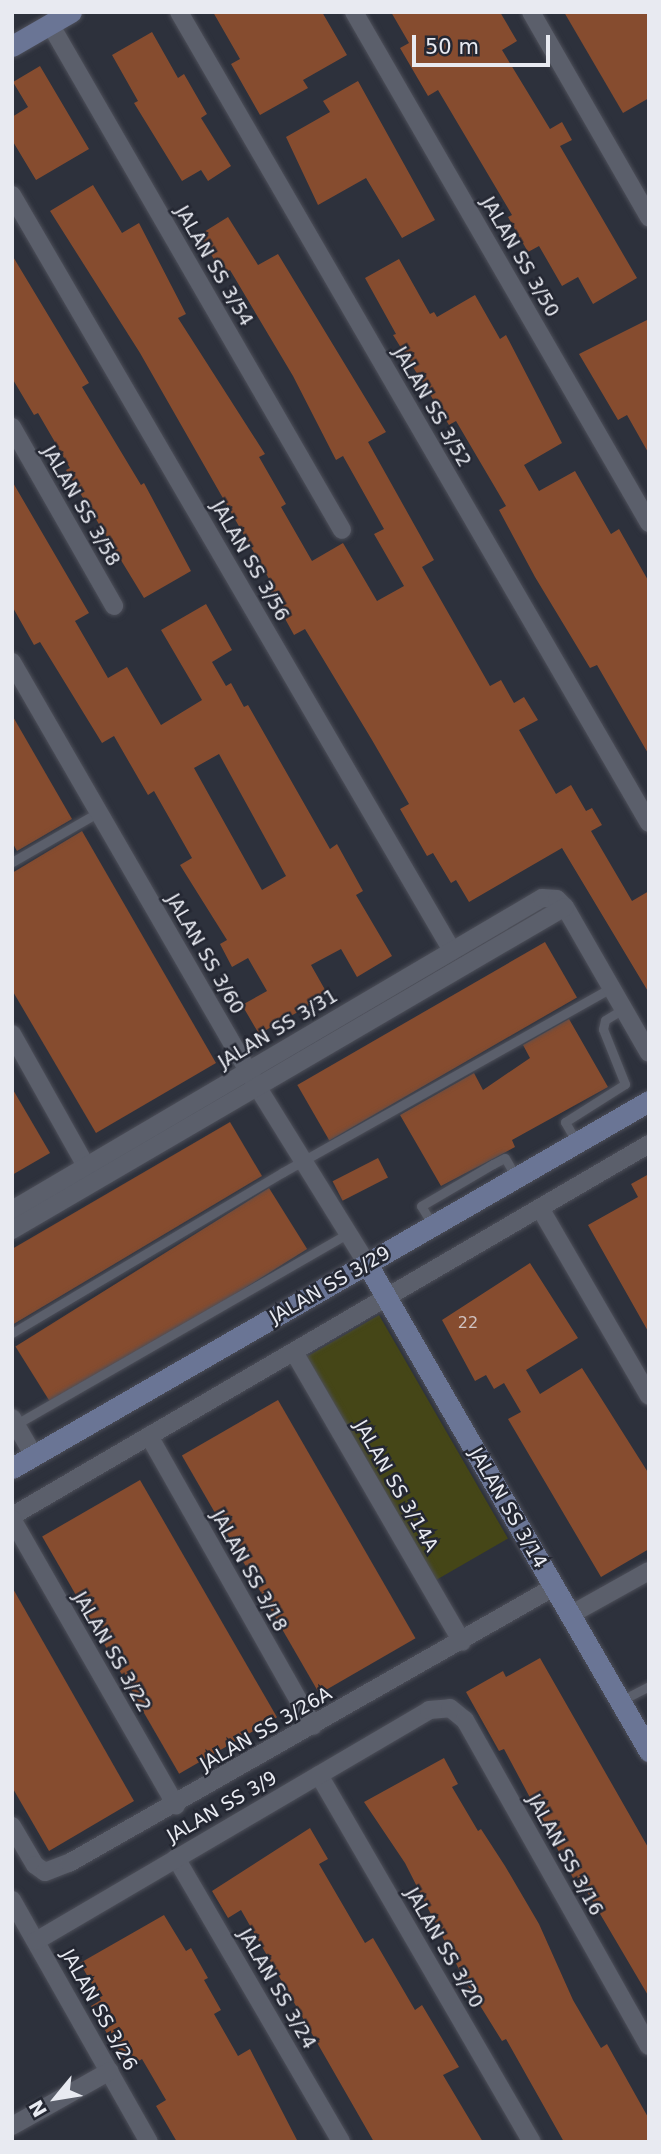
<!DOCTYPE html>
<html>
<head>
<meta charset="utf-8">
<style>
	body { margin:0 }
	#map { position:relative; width:661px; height:2154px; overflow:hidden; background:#2d313c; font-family:"DejaVu Sans",sans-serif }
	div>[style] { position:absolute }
	.green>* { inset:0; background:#454617; transform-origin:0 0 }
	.building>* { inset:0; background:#864c2f; transform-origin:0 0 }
	.roads { filter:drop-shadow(0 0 2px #4d4f59) drop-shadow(0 0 2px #4d4f59) }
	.lane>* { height:9px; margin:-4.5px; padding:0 4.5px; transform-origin:4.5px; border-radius:4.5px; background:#5b5f6b }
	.street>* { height:18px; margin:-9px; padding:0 9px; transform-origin:9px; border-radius:9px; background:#5b5f6b }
	.secondary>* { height:21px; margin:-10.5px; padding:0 10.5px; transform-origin:10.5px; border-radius:10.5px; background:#6a7595 }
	span { translate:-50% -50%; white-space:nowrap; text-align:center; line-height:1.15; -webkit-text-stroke:5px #242732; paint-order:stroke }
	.number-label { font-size:16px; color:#d0c2c0 }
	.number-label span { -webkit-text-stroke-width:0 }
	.street-label { font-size:19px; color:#e8eaf1 }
	.frame { position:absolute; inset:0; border:14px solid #e8eaf1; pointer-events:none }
	.north { position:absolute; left:21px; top:2063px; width:70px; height:70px; -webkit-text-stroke:5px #242732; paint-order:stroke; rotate:240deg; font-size:19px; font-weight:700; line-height:28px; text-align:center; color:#e8eaf1 }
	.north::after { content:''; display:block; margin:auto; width:24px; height:32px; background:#e8eaf1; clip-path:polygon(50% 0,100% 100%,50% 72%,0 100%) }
	.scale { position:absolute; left:412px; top:35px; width:138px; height:32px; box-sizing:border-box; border:4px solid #e8eaf1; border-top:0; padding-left:9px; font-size:21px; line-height:24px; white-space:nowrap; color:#e8eaf1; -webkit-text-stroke:5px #242732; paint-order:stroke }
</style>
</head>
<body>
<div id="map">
	<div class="green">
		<div style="left:379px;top:1315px;width:258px;height:85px;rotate:60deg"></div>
	</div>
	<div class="building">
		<div style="clip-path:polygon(213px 12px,322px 12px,347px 55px,303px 80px,308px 88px,260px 115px,231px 64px,240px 59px)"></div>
		<div style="clip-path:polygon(391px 12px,500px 12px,517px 41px,502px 50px,550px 129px,562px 122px,572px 140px,560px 146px,637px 278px,593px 304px,578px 277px,562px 286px,539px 246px,528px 252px,508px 217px,512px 215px,438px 90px,428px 96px,400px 48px,409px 43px)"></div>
		<div style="clip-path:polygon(564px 12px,649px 12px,649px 98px,623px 113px)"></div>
		<div style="clip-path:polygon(152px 32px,178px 78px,184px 74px,207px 114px,201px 118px,231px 166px,208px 181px,201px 170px,182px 181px,134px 103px,138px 101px,112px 55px)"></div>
		<div style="clip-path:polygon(40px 66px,89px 149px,36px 180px,12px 140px,12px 117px,28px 107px,13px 82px)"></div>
		<div style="clip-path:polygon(358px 81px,435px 220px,402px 238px,366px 178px,318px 205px,286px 137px,330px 112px,323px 101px)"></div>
		<div style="clip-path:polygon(93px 185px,122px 233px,139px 223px,186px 314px,178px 318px,265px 454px,259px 457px,286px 504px,281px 507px,312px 561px,343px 543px,377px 601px,404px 586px,374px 534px,384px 529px,343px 456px,336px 460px,293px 376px,230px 270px,223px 274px,199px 235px,228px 217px,258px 265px,278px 254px,386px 432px,368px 442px,434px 560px,422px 567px,490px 686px,501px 680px,514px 703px,524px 697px,538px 720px,519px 730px,556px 794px,571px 785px,586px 811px,592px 808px,602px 825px,591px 831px,632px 901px,649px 891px,649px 993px,562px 848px,469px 902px,456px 880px,451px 883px,433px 853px,427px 856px,400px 809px,409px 804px,372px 740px,305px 629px,294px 635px,267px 586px,272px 584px,140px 353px,50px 211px)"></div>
		<div style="clip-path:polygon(12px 255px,89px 383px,82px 387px,141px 485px,144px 483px,191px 571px,144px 598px,66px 470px,70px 468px,38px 413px,34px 415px,12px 378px)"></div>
		<div style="clip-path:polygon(399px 259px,430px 314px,434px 312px,437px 317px,475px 295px,500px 339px,506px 335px,562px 443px,524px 465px,539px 491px,575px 471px,611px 534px,619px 529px,649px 582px,649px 755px,597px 665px,590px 668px,535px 577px,499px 510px,506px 506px,456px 421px,449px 425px,393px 335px,396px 334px,365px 278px)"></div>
		<div style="clip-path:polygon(649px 319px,649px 454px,627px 415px,618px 420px,579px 354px)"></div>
		<div style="clip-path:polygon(evenodd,12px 481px,89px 613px,75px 621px,108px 678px,127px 667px,161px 725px,202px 700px,161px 630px,206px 604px,232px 650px,212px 662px,226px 686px,231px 683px,244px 707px,248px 705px,330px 849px,337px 844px,363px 891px,356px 895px,392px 956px,357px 977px,341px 949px,311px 965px,328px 995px,259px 1034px,242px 1005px,267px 991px,248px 958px,232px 967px,220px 944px,227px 940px,180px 865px,192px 858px,154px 791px,148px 795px,114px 736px,102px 743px,40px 642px,34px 645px,12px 606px,12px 481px,219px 754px,286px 876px,262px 890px,194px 768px,219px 754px)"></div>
		<div style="clip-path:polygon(12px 715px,72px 819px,17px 851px,12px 842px)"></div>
		<div style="clip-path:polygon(82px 831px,216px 1063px,96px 1133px,12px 990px,12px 873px)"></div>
		<div style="left:545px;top:942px;width:64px;height:286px;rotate:60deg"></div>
		<div style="clip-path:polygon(569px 1019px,608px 1087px,512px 1140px,515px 1147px,441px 1186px,400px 1115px,474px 1073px,483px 1090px,530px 1058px,523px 1045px)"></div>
		<div style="clip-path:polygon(12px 1088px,50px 1153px,12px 1175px)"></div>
		<div style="clip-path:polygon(230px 1122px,262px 1176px,12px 1325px,12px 1249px)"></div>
		<div style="left:378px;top:1158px;width:22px;height:51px;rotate:63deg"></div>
		<div style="clip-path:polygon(649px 1174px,649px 1333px,588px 1225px,638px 1197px,631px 1184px)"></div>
		<div style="left:269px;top:1188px;width:72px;height:299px;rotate:58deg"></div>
		<div style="clip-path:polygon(530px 1263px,578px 1338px,526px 1370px,540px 1394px,582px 1368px,649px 1474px,649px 1549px,601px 1577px,508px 1419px,521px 1412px,504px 1383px,494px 1389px,486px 1375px,475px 1381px,442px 1320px)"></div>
		<div style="left:278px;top:1400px;width:275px;height:111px;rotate:60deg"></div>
		<div style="left:140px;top:1480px;width:274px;height:113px;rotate:60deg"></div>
		<div style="clip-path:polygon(12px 1587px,134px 1801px,49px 1851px,12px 1787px)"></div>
		<div style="clip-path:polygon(540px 1658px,649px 1849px,649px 1997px,586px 1890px,581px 1893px,504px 1749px,499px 1751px,466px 1692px,503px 1671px,506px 1677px)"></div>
		<div style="clip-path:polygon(444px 1758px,458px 1784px,452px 1787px,478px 1831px,481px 1829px,505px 1866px,539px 1924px,573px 2000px,601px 2048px,607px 2044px,649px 2119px,649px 2142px,564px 2142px,506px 2039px,502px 2041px,466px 1983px,405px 1863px,364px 1802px)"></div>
		<div style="clip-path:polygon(310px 1828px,328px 1859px,319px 1864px,365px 1943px,373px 1938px,415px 2010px,422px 2005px,459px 2067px,443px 2075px,483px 2142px,374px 2142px,241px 1910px,228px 1918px,212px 1891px)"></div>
		<div style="clip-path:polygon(164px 1915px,186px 1951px,191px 1948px,208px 1978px,204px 1980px,221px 2010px,214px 2014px,238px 2056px,250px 2049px,298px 2142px,177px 2142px,156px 2106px,166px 2100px,142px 2059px,127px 2068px,91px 2006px,101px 2000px,80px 1963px)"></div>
	</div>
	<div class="roads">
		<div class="lane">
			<div style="left:12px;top:862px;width:100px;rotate:-29.9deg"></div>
			<div style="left:576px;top:1141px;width:22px;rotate:-120deg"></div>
			<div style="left:565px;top:1122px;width:71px;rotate:-32.3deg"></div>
			<div style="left:625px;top:1084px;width:59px;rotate:-111.8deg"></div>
			<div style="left:603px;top:1029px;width:9px;rotate:-77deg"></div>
			<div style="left:605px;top:1020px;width:21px;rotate:-31deg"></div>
			<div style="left:432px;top:1224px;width:21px;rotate:-121deg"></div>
			<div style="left:421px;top:1206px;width:83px;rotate:-30.3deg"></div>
			<div style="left:493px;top:1164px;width:13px;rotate:-27deg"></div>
			<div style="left:505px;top:1158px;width:22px;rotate:60deg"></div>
			<div style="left:12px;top:1333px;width:315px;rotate:-30.7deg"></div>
			<div style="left:283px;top:1172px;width:376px;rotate:-29.3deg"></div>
			<div style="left:13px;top:1426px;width:387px;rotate:-29.9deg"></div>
			<div style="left:620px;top:1701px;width:33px;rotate:-27deg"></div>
		</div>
		<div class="street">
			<div style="left:179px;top:12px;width:937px;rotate:59.91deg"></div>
			<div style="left:354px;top:12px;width:590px;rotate:60deg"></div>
			<div style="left:531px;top:12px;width:237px;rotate:60.1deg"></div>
			<div style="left:50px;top:24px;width:584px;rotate:60.01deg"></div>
			<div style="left:12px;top:195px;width:872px;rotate:59.79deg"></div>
			<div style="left:12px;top:427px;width:206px;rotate:60.3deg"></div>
			<div style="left:12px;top:662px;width:492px;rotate:60deg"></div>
			<div style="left:258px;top:1088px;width:207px;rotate:58.2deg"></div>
			<div style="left:12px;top:1034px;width:151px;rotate:60.7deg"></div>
			<div style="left:540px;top:1208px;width:217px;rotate:59.9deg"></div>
			<div style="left:12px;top:1210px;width:615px;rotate:-30.48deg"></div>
			<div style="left:542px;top:898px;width:15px;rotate:4deg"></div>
			<div style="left:557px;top:899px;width:11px;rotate:45deg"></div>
			<div style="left:565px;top:907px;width:168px;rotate:60.1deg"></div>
			<div style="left:12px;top:1230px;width:640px;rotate:-30.29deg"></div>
			<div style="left:294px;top:1352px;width:335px;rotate:59.9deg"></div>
			<div style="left:12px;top:1418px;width:44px;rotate:59.9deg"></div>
			<div style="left:149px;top:1436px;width:333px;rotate:60.5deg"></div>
			<div style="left:12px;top:1516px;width:738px;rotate:-30.28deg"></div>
			<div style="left:12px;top:1519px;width:330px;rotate:60.2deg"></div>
			<div style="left:570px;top:1615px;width:90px;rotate:-29.1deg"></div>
			<div style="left:319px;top:1775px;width:424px;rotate:59.9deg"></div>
			<div style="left:12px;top:1826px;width:45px;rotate:59.5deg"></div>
			<div style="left:35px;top:1865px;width:12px;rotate:35deg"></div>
			<div style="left:45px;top:1872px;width:26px;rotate:-21deg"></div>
			<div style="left:69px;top:1863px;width:558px;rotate:-29.64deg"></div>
			<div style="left:176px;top:1858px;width:328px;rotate:59.8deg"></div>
			<div style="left:12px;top:1900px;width:278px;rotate:60.5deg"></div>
			<div style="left:36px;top:1941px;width:456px;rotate:-30.4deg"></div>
			<div style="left:429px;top:1710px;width:21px;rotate:-5deg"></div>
			<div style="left:450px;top:1708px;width:19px;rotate:39deg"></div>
			<div style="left:465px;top:1720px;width:374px;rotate:60.6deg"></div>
			<div style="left:12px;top:2126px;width:112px;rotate:-29.3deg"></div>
		</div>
		<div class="secondary">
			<div style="left:12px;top:46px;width:68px;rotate:-30deg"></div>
			<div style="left:367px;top:1264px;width:563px;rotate:59.93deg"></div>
			<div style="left:12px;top:1468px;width:735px;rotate:-29.95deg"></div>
		</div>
	</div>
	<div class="number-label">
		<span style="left:468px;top:1323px">22</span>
	</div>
	<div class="street-label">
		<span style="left:520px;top:257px;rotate:60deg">JALAN SS 3/50</span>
		<span style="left:214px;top:266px;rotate:60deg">JALAN SS 3/54</span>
		<span style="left:432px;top:407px;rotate:60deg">JALAN SS 3/52</span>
		<span style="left:81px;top:506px;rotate:60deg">JALAN SS 3/58</span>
		<span style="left:250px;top:561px;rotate:60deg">JALAN SS 3/56</span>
		<span style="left:205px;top:954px;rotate:60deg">JALAN SS 3/60</span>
		<span style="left:278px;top:1029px;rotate:-31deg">JALAN SS 3/31</span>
		<span style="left:330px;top:1285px;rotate:-30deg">JALAN SS 3/29</span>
		<span style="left:396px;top:1486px;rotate:60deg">JALAN SS 3/14A</span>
		<span style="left:508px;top:1508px;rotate:60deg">JALAN SS 3/14</span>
		<span style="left:249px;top:1571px;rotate:61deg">JALAN SS 3/18</span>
		<span style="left:112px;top:1652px;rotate:60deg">JALAN SS 3/22</span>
		<span style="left:266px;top:1729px;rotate:-30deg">JALAN SS 3/26A</span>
		<span style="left:222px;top:1807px;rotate:-30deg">JALAN SS 3/9</span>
		<span style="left:565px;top:1855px;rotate:61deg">JALAN SS 3/16</span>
		<span style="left:444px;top:1948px;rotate:60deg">JALAN SS 3/20</span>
		<span style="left:277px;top:1989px;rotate:60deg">JALAN SS 3/24</span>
		<span style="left:99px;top:2010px;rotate:61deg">JALAN SS 3/26</span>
	</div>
	<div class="frame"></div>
	<div class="north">N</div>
	<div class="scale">50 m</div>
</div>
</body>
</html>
